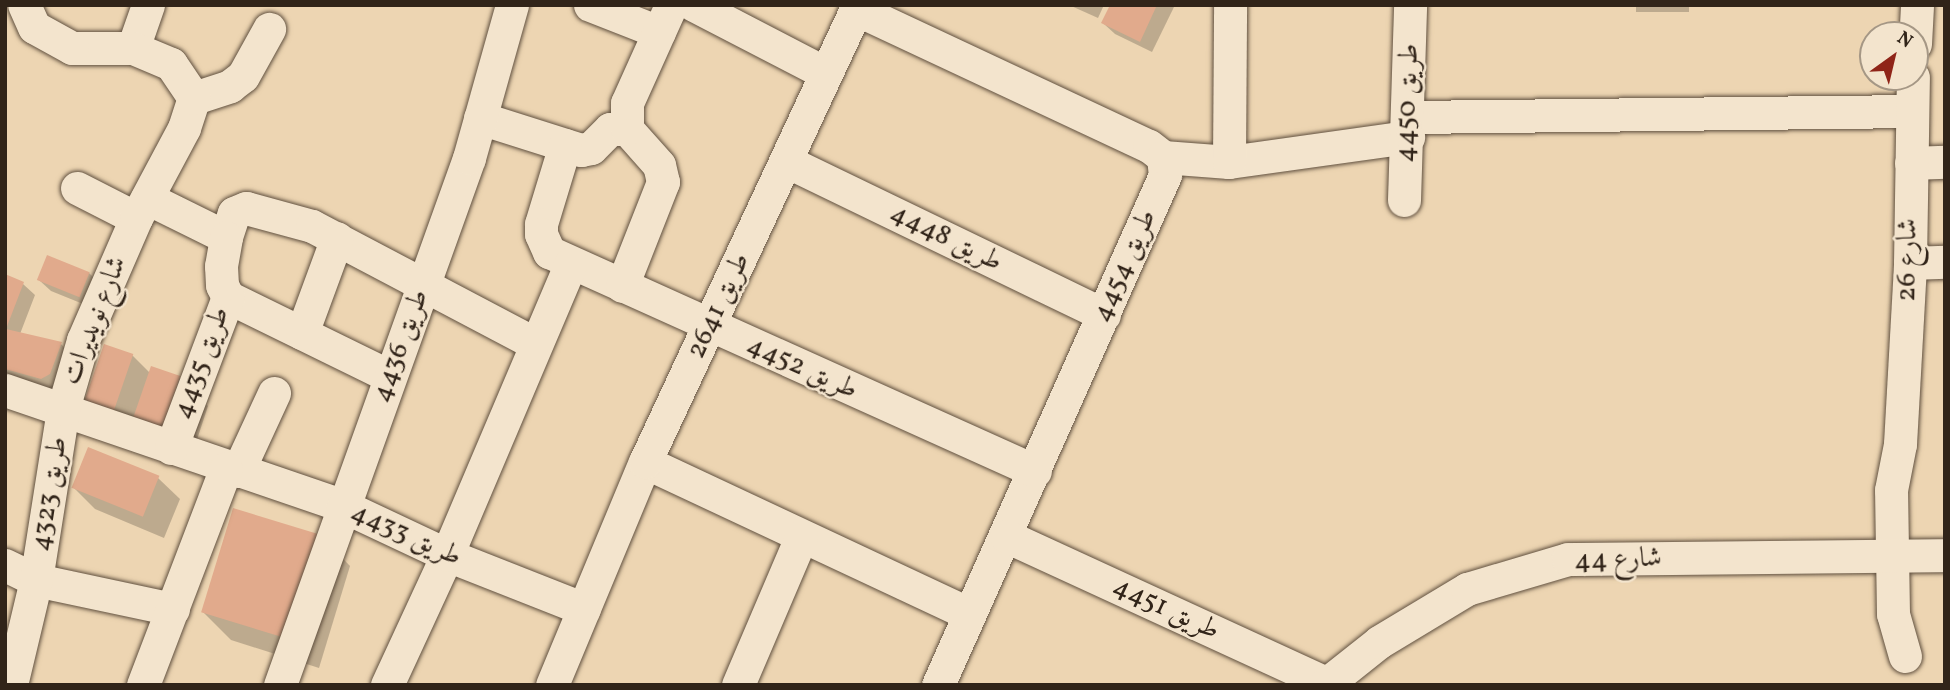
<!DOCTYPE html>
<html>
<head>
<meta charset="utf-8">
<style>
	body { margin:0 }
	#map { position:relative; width:1950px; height:690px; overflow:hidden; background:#edd5b2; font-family:Vollkorn,Amiri,serif }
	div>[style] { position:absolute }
	.shadow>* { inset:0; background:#0003; transform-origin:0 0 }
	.building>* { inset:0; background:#e1aa8c; transform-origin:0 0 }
	.roads { filter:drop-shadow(0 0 2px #60503f) drop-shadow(0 0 2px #60503f) }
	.minor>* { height:33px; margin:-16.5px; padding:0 16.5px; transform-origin:16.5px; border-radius:16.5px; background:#f3e4cd }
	span { translate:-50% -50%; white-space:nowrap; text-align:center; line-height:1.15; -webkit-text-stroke:5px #f3e4cd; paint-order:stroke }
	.street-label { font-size:28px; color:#312419 }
	.frame { position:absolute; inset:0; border:7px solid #312419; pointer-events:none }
	.north { position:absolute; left:1859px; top:21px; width:70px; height:70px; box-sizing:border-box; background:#f3e4cd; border:2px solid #a59785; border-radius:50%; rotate:34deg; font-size:19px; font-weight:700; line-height:28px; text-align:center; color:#312419 }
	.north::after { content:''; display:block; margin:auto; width:24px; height:32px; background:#8f2418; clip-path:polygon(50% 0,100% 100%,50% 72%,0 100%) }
</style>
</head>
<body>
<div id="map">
	<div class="shadow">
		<div style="clip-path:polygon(1069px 5px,1104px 5px,1098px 18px)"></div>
		<div style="clip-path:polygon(1112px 5px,1172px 5px,1174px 7px,1152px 52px,1115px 34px,1103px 23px)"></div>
		<div style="left:1636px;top:5px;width:53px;height:7px"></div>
		<div style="clip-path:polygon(89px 273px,101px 285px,93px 308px,51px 291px,39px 280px)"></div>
		<div style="clip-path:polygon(5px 276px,23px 284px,35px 295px,20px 334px,61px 344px,72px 355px,54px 390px,5px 375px)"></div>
		<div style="clip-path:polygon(132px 355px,150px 373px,179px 377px,208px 406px,191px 458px,85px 408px)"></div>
		<div style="clip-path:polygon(158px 478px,180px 499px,164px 538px,95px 509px,73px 487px)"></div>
		<div style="clip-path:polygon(322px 537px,350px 566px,319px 668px,231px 640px,203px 612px)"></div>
	</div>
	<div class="building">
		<div style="clip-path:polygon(1110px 5px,1157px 5px,1140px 42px,1101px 23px)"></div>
		<div style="left:47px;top:255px;width:46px;height:27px;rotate:22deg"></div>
		<div style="clip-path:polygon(5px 274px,24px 282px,6px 329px,62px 342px,50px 374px,41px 379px,5px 369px)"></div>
		<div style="left:104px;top:344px;width:31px;height:67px;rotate:19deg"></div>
		<div style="left:151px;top:366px;width:31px;height:59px;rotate:19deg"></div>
		<div style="left:88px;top:447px;width:77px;height:44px;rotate:22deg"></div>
		<div style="left:233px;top:508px;width:94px;height:109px;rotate:17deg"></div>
	</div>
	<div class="roads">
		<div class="minor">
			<div style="left:590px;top:5px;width:74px;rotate:21.4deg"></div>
			<div style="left:694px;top:5px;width:148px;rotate:27.4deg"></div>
			<div style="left:856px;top:9px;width:323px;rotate:25.1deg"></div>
			<div style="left:1149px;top:146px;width:18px;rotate:38deg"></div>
			<div style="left:1163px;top:157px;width:18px;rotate:84deg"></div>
			<div style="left:1165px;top:175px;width:558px;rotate:113.99deg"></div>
			<div style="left:1915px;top:44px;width:39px;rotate:-87deg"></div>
			<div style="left:133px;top:48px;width:46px;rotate:-70.8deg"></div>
			<div style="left:194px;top:98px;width:38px;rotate:-18deg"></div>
			<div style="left:230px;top:86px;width:16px;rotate:-38deg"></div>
			<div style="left:243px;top:76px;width:54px;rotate:-61deg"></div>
			<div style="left:1409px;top:117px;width:503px;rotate:-0.68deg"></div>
			<div style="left:480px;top:118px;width:106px;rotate:17.6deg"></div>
			<div style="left:581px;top:150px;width:10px;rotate:-11deg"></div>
			<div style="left:591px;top:148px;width:27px;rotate:-45deg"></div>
			<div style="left:610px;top:129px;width:17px"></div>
			<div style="left:565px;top:145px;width:83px;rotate:106.9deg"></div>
			<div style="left:541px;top:224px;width:10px;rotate:90deg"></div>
			<div style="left:541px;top:234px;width:20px;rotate:66deg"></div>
			<div style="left:549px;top:252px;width:533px;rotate:24.26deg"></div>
			<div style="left:1163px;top:157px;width:66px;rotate:4.3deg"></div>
			<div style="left:1229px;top:162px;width:181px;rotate:-8deg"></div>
			<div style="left:788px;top:162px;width:351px;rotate:25.8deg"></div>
			<div style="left:1229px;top:162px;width:157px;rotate:-89.6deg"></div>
			<div style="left:1911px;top:163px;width:34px;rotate:-2deg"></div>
			<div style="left:77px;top:188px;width:66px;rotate:27deg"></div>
			<div style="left:147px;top:198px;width:88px;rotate:26.3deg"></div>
			<div style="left:226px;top:237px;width:25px;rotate:-72deg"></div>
			<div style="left:234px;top:213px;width:13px;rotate:-23deg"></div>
			<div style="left:246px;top:208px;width:68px;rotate:15.3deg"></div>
			<div style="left:312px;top:226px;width:253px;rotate:27.8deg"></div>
			<div style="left:1404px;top:200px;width:195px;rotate:-88.2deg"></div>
			<div style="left:1910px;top:263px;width:35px;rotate:-2deg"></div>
			<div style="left:622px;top:286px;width:112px;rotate:-68.5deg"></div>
			<div style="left:663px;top:182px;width:17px;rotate:-103deg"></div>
			<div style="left:659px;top:165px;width:48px;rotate:-131.6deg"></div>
			<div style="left:627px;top:129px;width:26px;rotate:-90deg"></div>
			<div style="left:627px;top:103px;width:107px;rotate:-65.8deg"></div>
			<div style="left:228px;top:297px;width:179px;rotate:26.1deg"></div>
			<div style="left:302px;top:333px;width:101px;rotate:-69.8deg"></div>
			<div style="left:5px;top:390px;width:357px;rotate:18.9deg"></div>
			<div style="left:343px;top:506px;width:115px;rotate:25.2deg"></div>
			<div style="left:447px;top:555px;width:147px;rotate:21.5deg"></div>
			<div style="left:171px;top:448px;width:161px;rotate:-69.3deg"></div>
			<div style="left:228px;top:297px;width:13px;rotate:-117deg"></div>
			<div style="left:222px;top:285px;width:19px;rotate:-93deg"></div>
			<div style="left:221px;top:266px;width:29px;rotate:-80deg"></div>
			<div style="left:645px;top:462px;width:356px;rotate:25.1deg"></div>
			<div style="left:238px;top:471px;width:86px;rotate:-65.2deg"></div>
			<div style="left:1006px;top:536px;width:352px;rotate:24.7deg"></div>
			<div style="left:5px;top:565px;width:34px;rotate:26deg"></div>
			<div style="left:36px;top:580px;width:140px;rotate:12deg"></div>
			<div style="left:1905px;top:656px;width:44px;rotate:-105.9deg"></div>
			<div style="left:1893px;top:614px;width:124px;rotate:-90.9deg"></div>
			<div style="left:1891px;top:490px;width:47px;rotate:-78.9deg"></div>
			<div style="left:1900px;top:444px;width:181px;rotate:-86.8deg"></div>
			<div style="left:1910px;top:263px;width:186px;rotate:-89.1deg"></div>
			<div style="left:11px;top:685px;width:108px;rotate:-76.6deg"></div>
			<div style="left:36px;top:580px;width:173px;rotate:-81deg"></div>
			<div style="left:63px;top:409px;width:72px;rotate:-73.8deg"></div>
			<div style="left:83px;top:340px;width:133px;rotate:-66.5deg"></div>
			<div style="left:136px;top:218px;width:102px;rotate:-61.9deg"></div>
			<div style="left:184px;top:128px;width:32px;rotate:-72deg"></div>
			<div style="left:194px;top:98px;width:41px;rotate:-124.1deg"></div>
			<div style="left:171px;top:64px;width:41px;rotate:-157.2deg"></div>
			<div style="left:133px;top:48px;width:61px;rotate:180deg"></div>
			<div style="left:72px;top:48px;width:43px;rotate:-151.1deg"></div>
			<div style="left:34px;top:27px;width:24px;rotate:-114deg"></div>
			<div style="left:143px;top:685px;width:232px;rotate:-69.1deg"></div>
			<div style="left:280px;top:685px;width:560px;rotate:-70.27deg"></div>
			<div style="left:469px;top:158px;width:159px;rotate:-74.3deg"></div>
			<div style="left:387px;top:685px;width:143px;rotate:-65.2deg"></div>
			<div style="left:447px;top:555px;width:317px;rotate:-67deg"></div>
			<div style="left:552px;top:685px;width:242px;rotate:-67.4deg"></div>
			<div style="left:645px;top:462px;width:504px;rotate:-65.01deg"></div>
			<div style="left:738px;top:685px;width:161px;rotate:-66.9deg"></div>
			<div style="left:1325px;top:685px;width:69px;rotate:-38.5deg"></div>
			<div style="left:1379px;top:642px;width:103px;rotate:-31.1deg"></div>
			<div style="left:1467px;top:589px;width:105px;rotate:-16.5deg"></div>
			<div style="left:1568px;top:559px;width:377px;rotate:-0.6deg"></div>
		</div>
	</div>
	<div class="street-label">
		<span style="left:1408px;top:103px;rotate:-88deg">طريق 4450</span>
		<span style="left:946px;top:238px;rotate:26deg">طريق 4448</span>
		<span style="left:1908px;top:260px;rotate:-89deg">شارع 26</span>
		<span style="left:1125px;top:266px;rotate:-66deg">طريق 4454</span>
		<span style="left:719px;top:306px;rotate:-65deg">طريق 2641</span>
		<span style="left:95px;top:321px;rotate:-69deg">شارع نويديرات</span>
		<span style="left:401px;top:346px;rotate:-70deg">طريق 4436</span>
		<span style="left:202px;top:363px;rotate:-70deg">طريق 4435</span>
		<span style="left:802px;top:368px;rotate:24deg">طريق 4452</span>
		<span style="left:50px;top:494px;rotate:-81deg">طريق 4323</span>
		<span style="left:406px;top:535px;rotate:24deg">طريق 4433</span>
		<span style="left:1618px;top:560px;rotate:-2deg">شارع 44</span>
		<span style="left:1166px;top:609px;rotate:25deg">طريق 4451</span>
	</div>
	<div class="frame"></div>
	<div class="north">N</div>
</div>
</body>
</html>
